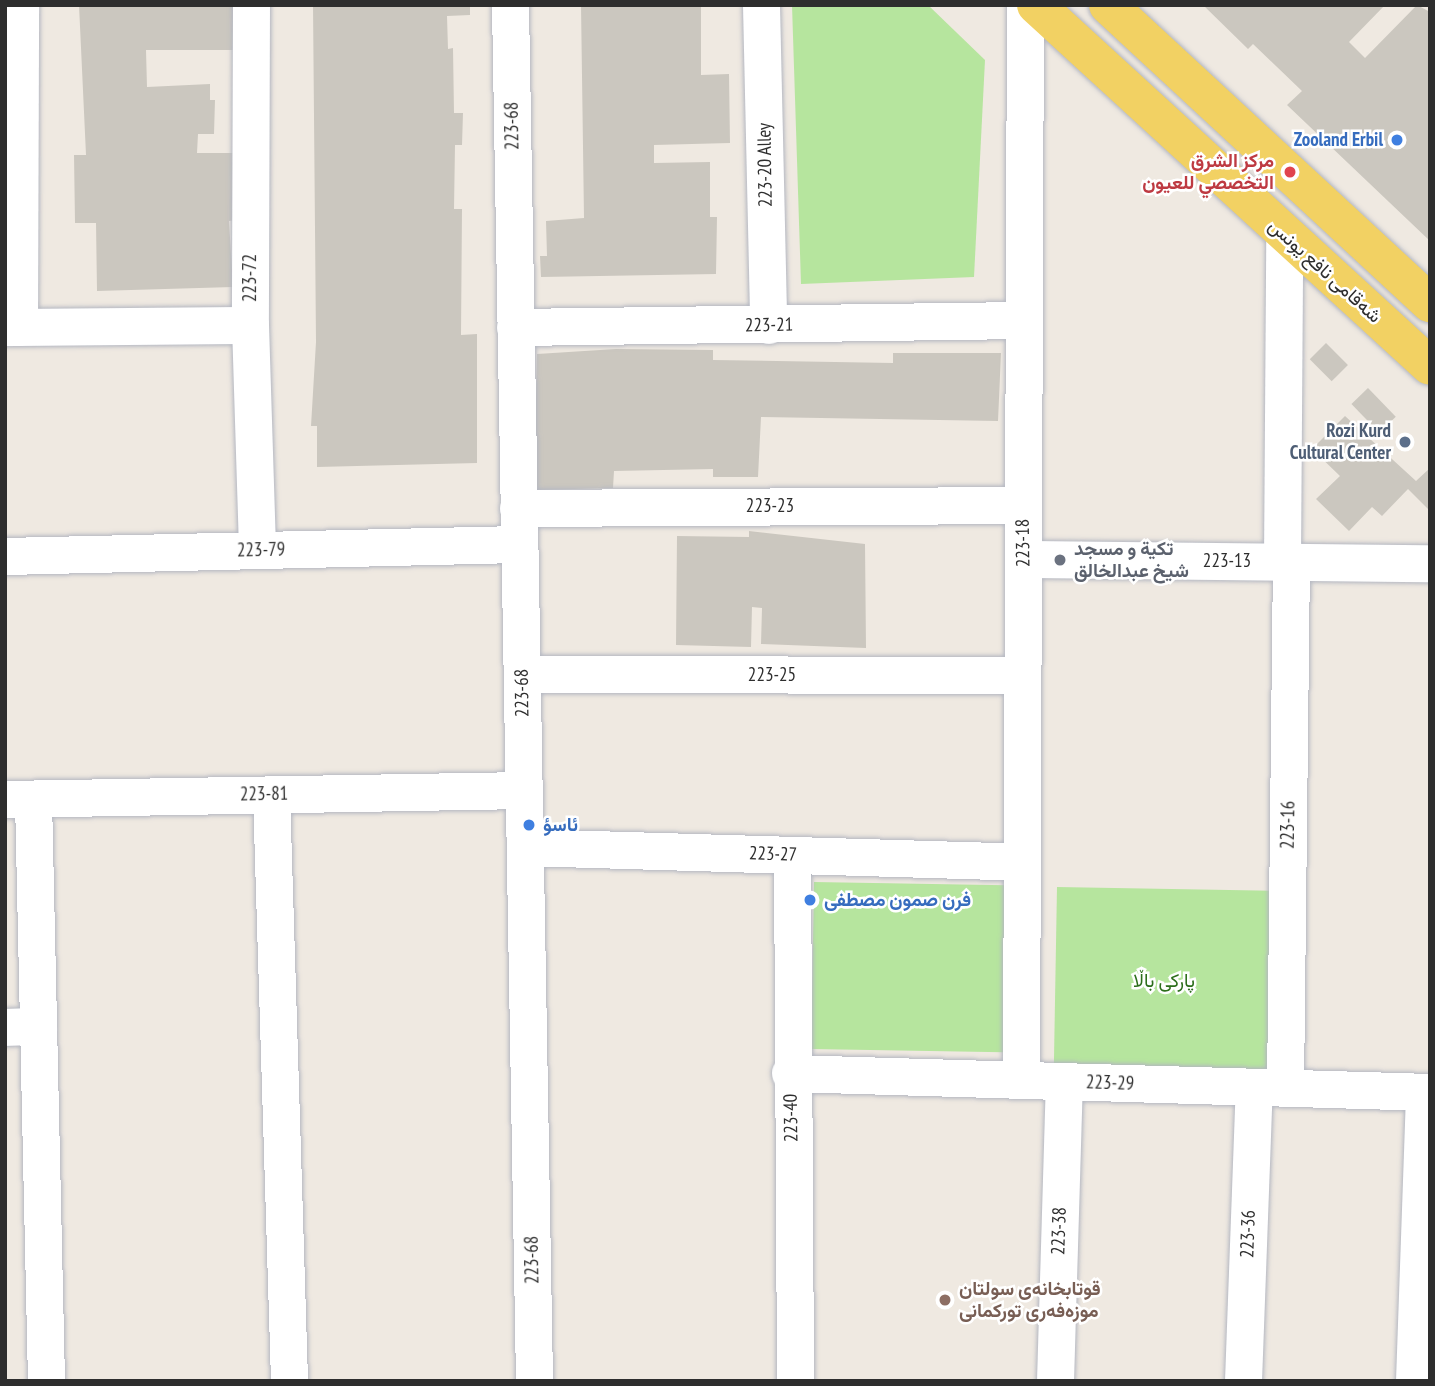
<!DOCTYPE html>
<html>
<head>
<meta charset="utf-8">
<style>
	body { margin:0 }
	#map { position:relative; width:1435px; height:1386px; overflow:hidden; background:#efe9e1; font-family:"PT Sans Narrow",Vazirmatn,sans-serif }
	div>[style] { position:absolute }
	.green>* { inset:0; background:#b6e59e; transform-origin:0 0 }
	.building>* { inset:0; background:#cbc7bf; transform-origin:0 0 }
	.roads { filter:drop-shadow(0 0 2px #b4b7c1) drop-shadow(0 0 2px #b4b7c1) }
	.minor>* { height:37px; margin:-18.5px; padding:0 18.5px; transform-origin:18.5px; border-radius:18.5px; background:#fff }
	.major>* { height:38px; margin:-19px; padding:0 19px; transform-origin:19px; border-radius:19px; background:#f2d163 }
	.dots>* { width:19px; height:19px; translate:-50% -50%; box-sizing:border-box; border:4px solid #fff; border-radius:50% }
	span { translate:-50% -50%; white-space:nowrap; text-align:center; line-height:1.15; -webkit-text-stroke:5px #fff; paint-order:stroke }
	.street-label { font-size:19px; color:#2e2e2e }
	.shop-label { font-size:19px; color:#366cbe; font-weight:700 }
	.right { translate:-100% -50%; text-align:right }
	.left { translate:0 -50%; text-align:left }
	.health-label { font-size:19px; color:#be3a42; font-weight:700 }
	.service-label { font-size:19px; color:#4e5e75; font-weight:700 }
	.worship-label { font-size:19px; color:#5b616d; font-weight:700 }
	.park-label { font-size:19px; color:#2c6e1b }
	.education-label { font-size:19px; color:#785e54; font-weight:700 }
	.frame { position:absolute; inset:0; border:7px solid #2e2e2e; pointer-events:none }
</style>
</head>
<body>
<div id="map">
	<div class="green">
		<div style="clip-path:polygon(792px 5px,928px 5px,985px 60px,974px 277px,801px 284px)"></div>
		<div style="left:814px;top:882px;width:192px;height:167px;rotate:1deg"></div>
		<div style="left:1057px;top:887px;width:216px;height:186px;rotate:1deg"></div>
	</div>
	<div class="building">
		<div style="clip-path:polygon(79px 5px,235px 7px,234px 50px,146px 50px,147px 87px,210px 84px,210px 100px,215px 100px,214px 134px,198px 134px,197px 153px,237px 153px,237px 220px,229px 221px,233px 287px,97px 291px,96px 223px,75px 223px,74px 155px,86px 155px)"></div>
		<div style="clip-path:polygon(313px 5px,470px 5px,470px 15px,447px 16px,448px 49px,453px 48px,454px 113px,463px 113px,462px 145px,455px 145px,454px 209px,462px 209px,461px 335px,477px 334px,477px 463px,317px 467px,317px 426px,311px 426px,316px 342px)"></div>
		<div style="clip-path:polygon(581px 5px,701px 5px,701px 75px,729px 74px,730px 143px,654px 145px,654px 163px,710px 162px,710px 217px,717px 217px,716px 274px,541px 277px,540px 256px,547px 256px,546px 221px,584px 218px)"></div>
		<div style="clip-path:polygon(1203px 5px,1385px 5px,1349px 42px,1365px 58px,1417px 5px,1430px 12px,1430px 241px,1287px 105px,1302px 91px,1253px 44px,1248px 49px)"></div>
		<div style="left:1326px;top:343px;width:31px;height:23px;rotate:45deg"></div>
		<div style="clip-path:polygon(616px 349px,713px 350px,713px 360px,893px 363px,893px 353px,1001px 353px,998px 421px,761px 417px,758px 477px,713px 477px,713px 469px,614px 471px,613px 488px,534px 490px,537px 354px)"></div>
		<div style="left:1368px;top:388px;width:40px;height:23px;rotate:46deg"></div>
		<div style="clip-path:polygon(1345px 416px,1416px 481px,1430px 468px,1430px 511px,1408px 489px,1382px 516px,1372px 507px,1349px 531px,1316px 499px,1340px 476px,1312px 449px)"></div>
		<div style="clip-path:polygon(749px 531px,865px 544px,866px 648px,761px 644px,762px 608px,752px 607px,751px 647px,676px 645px,677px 536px,749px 537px)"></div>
	</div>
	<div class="roads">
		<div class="minor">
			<div style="left:251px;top:5px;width:320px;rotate:90.2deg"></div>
			<div style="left:250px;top:325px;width:225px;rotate:88.2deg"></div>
			<div style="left:510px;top:5px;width:1376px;rotate:89deg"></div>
			<div style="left:761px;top:5px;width:320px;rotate:88.7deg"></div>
			<div style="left:5px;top:327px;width:245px;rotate:-0.5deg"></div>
			<div style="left:19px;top:327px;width:322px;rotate:-89.8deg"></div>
			<div style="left:515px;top:327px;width:508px;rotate:-0.79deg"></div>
			<div style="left:518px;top:508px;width:504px;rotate:-0.34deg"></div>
			<div style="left:5px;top:556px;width:513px;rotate:-1.34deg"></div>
			<div style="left:1025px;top:559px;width:405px;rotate:0.6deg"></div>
			<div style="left:1282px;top:561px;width:326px;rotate:-89.6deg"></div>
			<div style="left:522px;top:674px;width:500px;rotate:0.11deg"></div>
			<div style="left:271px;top:794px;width:587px;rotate:88.24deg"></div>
			<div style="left:5px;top:799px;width:519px;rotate:-0.99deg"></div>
			<div style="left:33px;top:799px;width:582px;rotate:88.72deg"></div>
			<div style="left:525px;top:847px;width:496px;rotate:1.7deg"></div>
			<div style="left:792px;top:855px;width:526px;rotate:89.67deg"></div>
			<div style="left:5px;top:1027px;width:33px;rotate:-2deg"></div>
			<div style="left:790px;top:1073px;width:640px;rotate:1.7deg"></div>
			<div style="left:1021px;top:1080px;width:1075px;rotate:-89.79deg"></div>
			<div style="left:1285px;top:1088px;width:526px;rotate:-89.35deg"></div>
			<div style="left:1055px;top:1381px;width:300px;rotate:-88.3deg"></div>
			<div style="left:1243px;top:1381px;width:294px;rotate:-87.9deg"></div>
			<div style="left:1414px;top:1381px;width:289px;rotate:-88deg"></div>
		</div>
		<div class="major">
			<div style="left:1036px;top:5px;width:534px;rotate:42.5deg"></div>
			<div style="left:1108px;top:5px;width:439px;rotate:42.8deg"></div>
		</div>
	</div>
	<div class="dots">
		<div style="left:1397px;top:140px;background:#3f7fe0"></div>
		<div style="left:1290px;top:172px;background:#e0444e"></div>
		<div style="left:1405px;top:442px;background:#5c6f8a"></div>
		<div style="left:1060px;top:560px;background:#6b7280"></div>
		<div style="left:529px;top:825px;background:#3f7fe0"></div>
		<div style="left:810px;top:900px;background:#3f7fe0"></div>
		<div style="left:945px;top:1300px;background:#8d6e63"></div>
	</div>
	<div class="street-label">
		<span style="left:512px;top:126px;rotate:-91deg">223-68</span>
		<span style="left:765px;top:165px;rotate:-91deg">223-20 Alley</span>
		<span style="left:1325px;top:271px;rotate:42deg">شەقامی نافع یونس</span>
		<span style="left:250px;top:278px;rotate:-90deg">223-72</span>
		<span style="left:769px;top:325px;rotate:-1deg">223-21</span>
		<span style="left:770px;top:506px">223-23</span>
		<span style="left:1023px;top:543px;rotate:-91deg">223-18</span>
		<span style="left:261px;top:550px;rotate:-1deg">223-79</span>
		<span style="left:1227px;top:561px">223-13</span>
		<span style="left:772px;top:675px">223-25</span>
		<span style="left:522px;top:693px;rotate:-91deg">223-68</span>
		<span style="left:264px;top:794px;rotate:-1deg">223-81</span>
		<span style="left:1288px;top:825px;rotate:-89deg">223-16</span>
		<span style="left:773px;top:854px;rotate:2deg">223-27</span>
		<span style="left:1110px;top:1083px;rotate:2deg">223-29</span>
		<span style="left:791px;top:1118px;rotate:-91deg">223-40</span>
		<span style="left:1059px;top:1231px;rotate:-88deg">223-38</span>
		<span style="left:1248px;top:1234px;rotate:-88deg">223-36</span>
		<span style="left:532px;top:1260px;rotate:-91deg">223-68</span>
	</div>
	<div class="shop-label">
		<span class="right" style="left:1383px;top:140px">Zooland Erbil</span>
		<span class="left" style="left:543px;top:825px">ئاسؤ</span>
		<span class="left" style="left:824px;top:900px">فرن صمون مصطفى</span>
	</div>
	<div class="health-label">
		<span class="right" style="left:1274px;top:172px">مركز الشرق<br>التخصصي للعيون</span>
	</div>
	<div class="service-label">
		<span class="right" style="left:1391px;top:442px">Rozi Kurd<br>Cultural Center</span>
	</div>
	<div class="worship-label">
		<span class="left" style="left:1074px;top:560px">تكية و مسجد<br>شيخ عبدالخالق</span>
	</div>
	<div class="park-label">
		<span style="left:1164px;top:981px">پارکی باڵا</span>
	</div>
	<div class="education-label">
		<span class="left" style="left:959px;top:1300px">قوتابخانەی سولتان<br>موزەفەری تورکمانی</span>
	</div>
	<div class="frame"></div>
</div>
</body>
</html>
